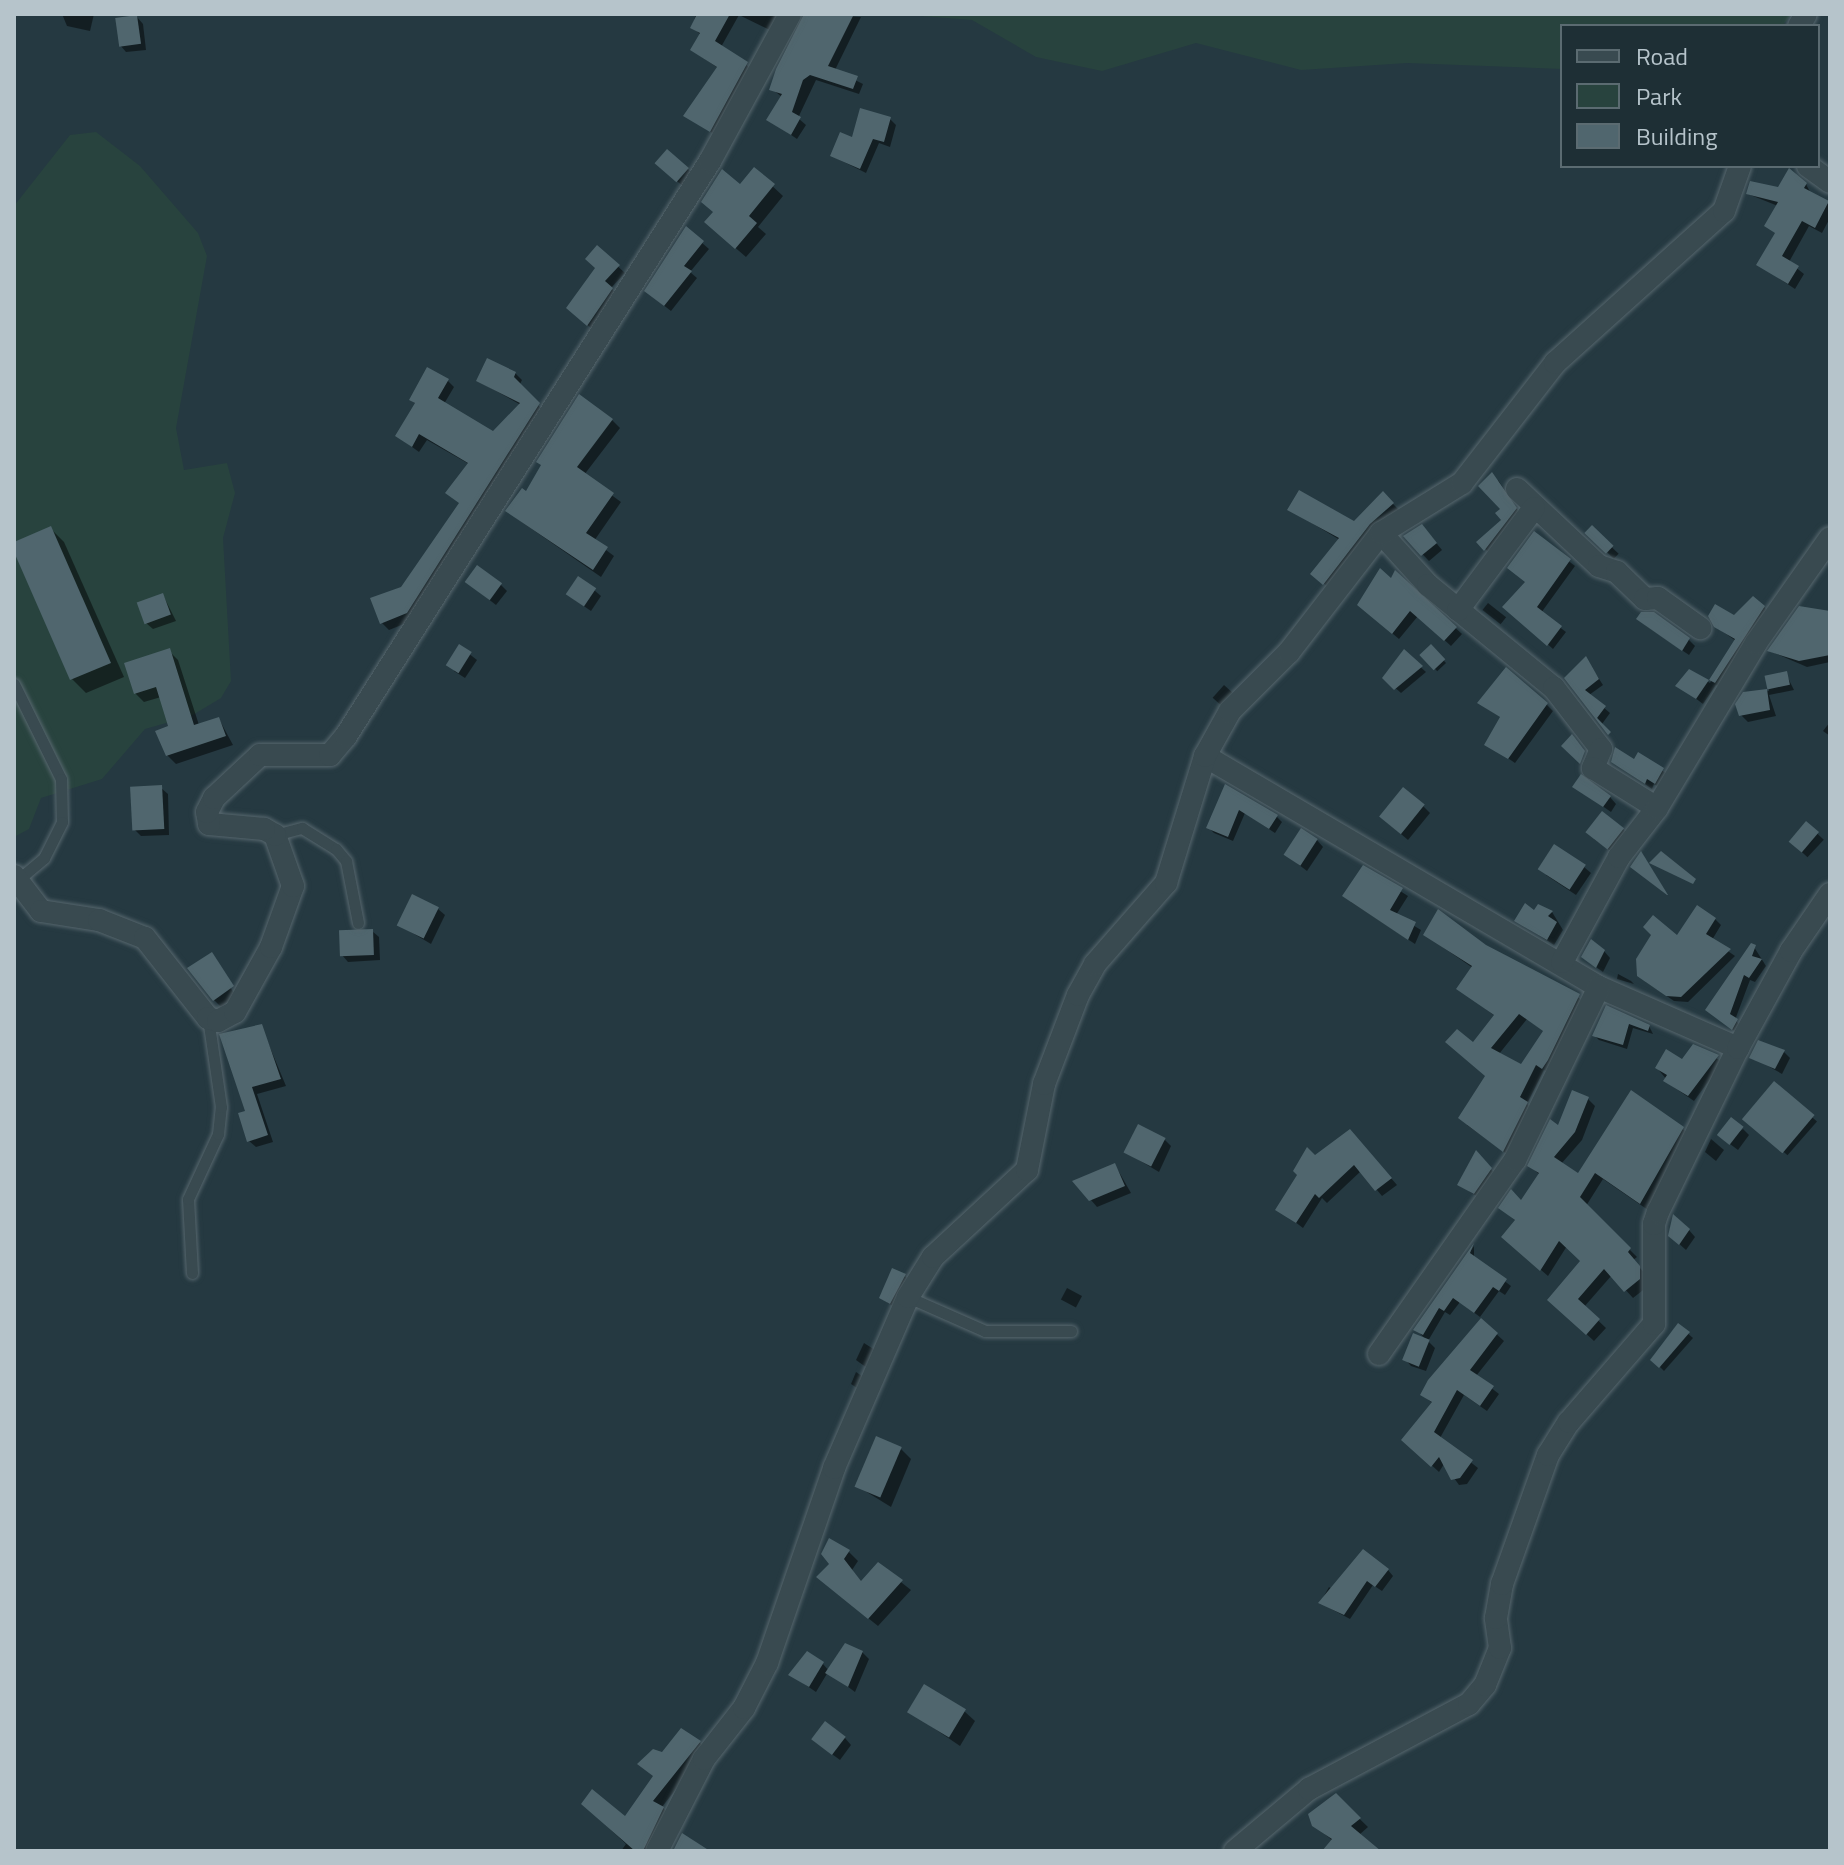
<!DOCTYPE html>
<html>
<head>
<meta charset="utf-8">
<style>
	body { margin:0 }
	#map { position:relative; width:1844px; height:1865px; overflow:hidden; background:#253941; font-family:"Titillium Web",sans-serif }
	div>[style] { position:absolute }
	.green>* { inset:0; background:#28433e }
	.shadow>* { inset:0; background:#0007; transform-origin:0 0 }
	.building>* { inset:0; background:#50666e; transform-origin:0 0 }
	.roads { filter:drop-shadow(0 0 2px #57676e) drop-shadow(0 0 2px #57676e) }
	.service>* { height:11px; margin:-5.5px; padding:0 5.5px; transform-origin:5.5px; border-radius:5.5px; background:#394a50 }
	.minor>* { height:22px; margin:-11px; padding:0 11px; transform-origin:11px; border-radius:11px; background:#394a50 }
	span { translate:-50% -50%; white-space:nowrap; text-align:center; line-height:1.15; -webkit-text-stroke:6px #1e2f35; paint-order:stroke }
	.frame { position:absolute; inset:0; border:16px solid #b6c4cb; pointer-events:none }
	.legend { position:absolute; left:1560px; top:24px; width:260px; height:144px; box-sizing:border-box; background:#1e2f35; border:2px solid #5b6b71; margin:0; padding:10px 14px; list-style:none; font-size:24px; color:#b6c4cb }
	.legend li { display:flex; align-items:center; gap:16px; height:40px }
	.legend b { width:40px; border:2px solid #5b6b71 }
</style>
</head>
<body>
<div id="map">
	<div class="green">
		<div style="clip-path:polygon(895px 14px,1792px 14px,1782px 26px,1562px 26px,1562px 69px,1407px 63px,1301px 70px,1196px 43px,1102px 71px,1036px 57px,972px 20px)"></div>
		<div style="clip-path:polygon(96px 132px,140px 166px,198px 233px,207px 256px,176px 428px,184px 470px,227px 463px,235px 493px,223px 538px,231px 681px,221px 698px,191px 716px,145px 729px,102px 779px,41px 798px,29px 829px,14px 837px,14px 206px,70px 135px)"></div>
	</div>
	<div class="shadow">
		<div style="clip-path:polygon(62px 14px,94px 14px,90px 31px,67px 26px)"></div>
		<div style="clip-path:polygon(696px 14px,788px 14px,774px 32px,739px 15px,721px 47px,753px 70px,717px 136px,686px 116px,718px 68px,699px 55px,701px 35px,692px 27px)"></div>
		<div style="clip-path:polygon(803px 14px,861px 17px,835px 70px,863px 84px,859px 94px,816px 80px,798px 118px,806px 125px,797px 139px,768px 119px,782px 97px,772px 89px,805px 20px)"></div>
		<div style="clip-path:polygon(137px 17px,143px 24px,146px 50px,126px 52px,120px 45px)"></div>
		<div style="clip-path:polygon(890px 119px,896px 125px,890px 147px,879px 143px,866px 173px,832px 156px)"></div>
		<div style="clip-path:polygon(688px 169px,694px 176px,685px 188px,664px 170px)"></div>
		<div style="clip-path:polygon(755px 170px,783px 196px,758px 227px,766px 234px,746px 257px,717px 232px)"></div>
		<div style="clip-path:polygon(1806px 184px,1811px 194px,1830px 205px,1830px 218px,1822px 233px,1809px 226px,1789px 262px,1804px 274px,1795px 289px,1759px 265px,1777px 234px,1766px 226px,1778px 206px,1748px 194px)"></div>
		<div style="clip-path:polygon(686px 229px,709px 249px,690px 272px,697px 278px,671px 311px,653px 297px)"></div>
		<div style="clip-path:polygon(597px 247px,625px 273px,611px 288px,618px 296px,594px 331px,569px 308px,597px 268px)"></div>
		<div style="clip-path:polygon(515px 373px,522px 380px,519px 386px,545px 412px,414px 620px,389px 630px,382px 623px,461px 504px,469px 464px,427px 440px,419px 452px,397px 436px,417px 405px,411px 400px,447px 380px,454px 387px,444px 404px,493px 433px,521px 405px,478px 381px)"></div>
		<div style="clip-path:polygon(612px 420px,620px 428px,584px 475px,621px 502px,594px 541px,614px 556px,601px 577px,516px 518px,527px 494px)"></div>
		<div style="clip-path:polygon(1498px 480px,1521px 515px,1491px 555px,1479px 542px,1504px 520px)"></div>
		<div style="clip-path:polygon(1383px 494px,1399px 510px,1331px 589px,1319px 580px,1340px 540px,1290px 510px,1354px 524px)"></div>
		<div style="clip-path:polygon(50px 528px,64px 542px,124px 677px,86px 693px,72px 679px,14px 547px)"></div>
		<div style="left:1592px;top:528px;width:37px;height:7px;rotate:44deg"></div>
		<div style="clip-path:polygon(1428px 533px,1442px 550px,1429px 561px,1406px 537px)"></div>
		<div style="clip-path:polygon(1534px 534px,1575px 566px,1541px 613px,1566px 632px,1553px 649px,1505px 606px,1527px 583px)"></div>
		<div style="clip-path:polygon(1396px 573px,1462px 634px,1451px 646px,1418px 616px,1399px 639px,1366px 611px)"></div>
		<div style="clip-path:polygon(500px 584px,507px 591px,496px 605px,474px 588px)"></div>
		<div style="clip-path:polygon(594px 590px,601px 596px,591px 611px,575px 600px)"></div>
		<div style="clip-path:polygon(163px 595px,176px 621px,153px 629px,146px 623px)"></div>
		<div style="left:1488px;top:603px;width:23px;height:9px;rotate:38deg"></div>
		<div style="clip-path:polygon(1764px 607px,1770px 614px,1722px 688px,1716px 685px,1703px 704px,1678px 685px,1690px 671px,1710px 683px,1736px 641px,1715px 626px)"></div>
		<div style="clip-path:polygon(1800px 608px,1830px 613px,1830px 662px,1807px 667px,1770px 651px)"></div>
		<div style="clip-path:polygon(1645px 625px,1688px 639px,1695px 646px,1689px 655px)"></div>
		<div style="clip-path:polygon(459px 646px,477px 660px,465px 678px,454px 671px)"></div>
		<div style="left:1431px;top:647px;width:22px;height:12px;rotate:47deg"></div>
		<div style="clip-path:polygon(169px 651px,178px 660px,199px 725px,219px 719px,233px 745px,176px 764px,167px 755px,171px 727px,161px 697px,144px 702px,135px 693px)"></div>
		<div style="clip-path:polygon(1404px 652px,1426px 672px,1401px 693px,1384px 678px)"></div>
		<div style="clip-path:polygon(1586px 659px,1603px 685px,1589px 695px,1610px 713px,1602px 724px,1567px 679px)"></div>
		<div style="clip-path:polygon(1786px 674px,1794px 690px,1769px 695px,1776px 716px,1748px 722px,1741px 715px,1744px 693px,1769px 691px,1766px 677px)"></div>
		<div style="left:1224px;top:685px;width:12px;height:17px;rotate:42deg"></div>
		<div style="clip-path:polygon(1547px 705px,1553px 711px,1515px 763px,1487px 744px,1502px 718px,1486px 708px)"></div>
		<div style="clip-path:polygon(1830px 722px,1830px 736px,1823px 731px)"></div>
		<div style="clip-path:polygon(1639px 755px,1670px 776px,1662px 789px,1654px 784px,1652px 789px,1613px 762px,1635px 762px)"></div>
		<div style="clip-path:polygon(1226px 787px,1277px 817px,1282px 822px,1275px 833px,1245px 813px,1233px 841px,1214px 833px,1209px 828px)"></div>
		<div style="clip-path:polygon(1575px 787px,1610px 797px,1616px 804px,1611px 812px)"></div>
		<div style="clip-path:polygon(161px 788px,168px 794px,169px 835px,141px 836px,135px 830px)"></div>
		<div style="clip-path:polygon(1423px 806px,1430px 813px,1408px 840px,1387px 822px)"></div>
		<div style="left:1807px;top:824px;width:23px;height:24px;rotate:43deg"></div>
		<div style="clip-path:polygon(1623px 829px,1629px 836px,1615px 854px,1594px 839px)"></div>
		<div style="clip-path:polygon(1317px 840px,1323px 847px,1307px 871px,1286px 855px)"></div>
		<div style="clip-path:polygon(1584px 867px,1591px 873px,1576px 895px,1546px 875px)"></div>
		<div style="clip-path:polygon(1364px 868px,1408px 896px,1396px 915px,1421px 930px,1415px 944px,1351px 902px)"></div>
		<div style="clip-path:polygon(438px 909px,445px 915px,431px 944px,399px 925px)"></div>
		<div style="clip-path:polygon(1552px 912px,1563px 930px,1554px 945px,1517px 921px)"></div>
		<div style="clip-path:polygon(1715px 919px,1721px 925px,1712px 940px,1735px 956px,1688px 1002px,1674px 1001px,1646px 982px,1677px 938px)"></div>
		<div style="clip-path:polygon(372px 931px,379px 937px,380px 960px,348px 962px,342px 955px)"></div>
		<div style="clip-path:polygon(evenodd,1425px 935px,1485px 947px,1586px 1002px,1550px 1074px,1544px 1070px,1527px 1104px,1534px 1111px,1511px 1157px,1467px 1125px,1487px 1077px,1474px 1045px,1495px 1016px,1459px 989px,1473px 968px,1425px 935px,1527px 1019px,1545px 1032px,1522px 1067px,1499px 1054px,1527px 1019px)"></div>
		<div style="clip-path:polygon(1754px 947px,1766px 966px,1755px 982px,1750px 980px,1735px 1020px,1742px 1027px,1738px 1034px,1714px 1015px)"></div>
		<div style="clip-path:polygon(1604px 951px,1610px 958px,1603px 972px,1590px 963px)"></div>
		<div style="clip-path:polygon(212px 955px,236px 997px,221px 1007px,214px 1000px)"></div>
		<div style="clip-path:polygon(1618px 974px,1631px 981px,1634px 984px,1617px 979px)"></div>
		<div style="clip-path:polygon(1607px 1008px,1649px 1026px,1653px 1034px,1633px 1028px,1627px 1049px,1599px 1040px,1594px 1035px)"></div>
		<div style="clip-path:polygon(261px 1026px,286px 1086px,257px 1094px,273px 1142px,256px 1147px,249px 1141px,248px 1112px)"></div>
		<div style="clip-path:polygon(1694px 1046px,1723px 1062px,1694px 1101px,1672px 1086px,1657px 1068px,1683px 1062px)"></div>
		<div style="clip-path:polygon(1784px 1052px,1790px 1058px,1782px 1074px,1752px 1057px)"></div>
		<div style="left:1774px;top:1084px;width:57px;height:45px;rotate:41deg"></div>
		<div style="clip-path:polygon(1588px 1099px,1595px 1106px,1582px 1140px,1561px 1164px,1579px 1175px,1683px 1129px,1690px 1136px,1648px 1210px,1603px 1179px,1586px 1206px,1637px 1257px,1633px 1260px,1647px 1276px,1647px 1287px,1633px 1298px,1612px 1275px,1584px 1307px,1606px 1328px,1594px 1341px,1557px 1307px,1583px 1261px,1567px 1246px,1548px 1276px,1511px 1244px,1517px 1222px,1501px 1208px,1522px 1203px,1540px 1175px,1530px 1166px)"></div>
		<div style="clip-path:polygon(1743px 1129px,1749px 1135px,1738px 1150px,1726px 1141px)"></div>
		<div style="clip-path:polygon(1356px 1138px,1397px 1185px,1382px 1196px,1361px 1171px,1327px 1203px,1322px 1198px,1303px 1228px,1278px 1209px,1316px 1158px)"></div>
		<div style="clip-path:polygon(1711px 1139px,1724px 1150px,1716px 1161px,1705px 1152px)"></div>
		<div style="clip-path:polygon(1165px 1140px,1171px 1146px,1159px 1172px,1127px 1153px)"></div>
		<div style="clip-path:polygon(1477px 1154px,1497px 1176px,1481px 1199px,1460px 1185px)"></div>
		<div style="clip-path:polygon(1115px 1165px,1131px 1193px,1097px 1207px,1091px 1200px)"></div>
		<div style="clip-path:polygon(1689px 1230px,1695px 1237px,1686px 1250px,1677px 1242px)"></div>
		<div style="clip-path:polygon(1474px 1246px,1474px 1258px,1511px 1286px,1505px 1295px,1499px 1291px,1480px 1317px,1460px 1302px,1450px 1315px,1445px 1312px,1428px 1341px,1435px 1348px,1426px 1371px,1411px 1366px,1405px 1359px,1427px 1341px,1416px 1329px)"></div>
		<div style="clip-path:polygon(905px 1276px,911px 1282px,897px 1309px,881px 1298px)"></div>
		<div style="left:1067px;top:1288px;width:17px;height:13px;rotate:28deg"></div>
		<div style="clip-path:polygon(1481px 1320px,1504px 1341px,1476px 1376px,1499px 1394px,1487px 1411px,1464px 1395px,1440px 1438px,1478px 1468px,1467px 1484px,1459px 1485px,1444px 1464px,1439px 1472px,1404px 1440px,1434px 1404px,1422px 1395px)"></div>
		<div style="clip-path:polygon(1679px 1326px,1693px 1338px,1664px 1371px,1653px 1360px)"></div>
		<div style="clip-path:polygon(864px 1343px,878px 1352px,870px 1370px,856px 1360px)"></div>
		<div style="clip-path:polygon(856px 1372px,862px 1376px,857px 1388px,851px 1384px)"></div>
		<div style="clip-path:polygon(901px 1449px,911px 1459px,891px 1507px,857px 1486px)"></div>
		<div style="clip-path:polygon(849px 1552px,858px 1561px,852px 1570px,862px 1583px,878px 1564px,911px 1590px,878px 1626px,828px 1586px,831px 1564px)"></div>
		<div style="clip-path:polygon(1388px 1570px,1393px 1576px,1382px 1591px,1373px 1585px,1350px 1619px,1320px 1603px,1329px 1587px,1333px 1590px)"></div>
		<div style="clip-path:polygon(862px 1652px,869px 1659px,855px 1692px,828px 1672px,816px 1692px,791px 1675px,823px 1664px,829px 1671px)"></div>
		<div style="clip-path:polygon(964px 1711px,975px 1721px,960px 1746px,910px 1712px)"></div>
		<div style="clip-path:polygon(845px 1738px,851px 1745px,840px 1760px,821px 1746px)"></div>
		<div style="clip-path:polygon(699px 1742px,707px 1750px,662px 1807px,671px 1816px,653px 1851px,621px 1851px,626px 1844px,583px 1804px,626px 1819px,655px 1777px)"></div>
		<div style="clip-path:polygon(1336px 1796px,1368px 1827px,1359px 1835px,1378px 1851px,1324px 1851px,1333px 1841px,1314px 1825px)"></div>
	</div>
	<div class="building">
		<div style="clip-path:polygon(697px 14px,730px 14px,715px 41px,748px 62px,710px 132px,683px 116px,717px 67px,690px 50px,700px 33px,690px 28px)"></div>
		<div style="clip-path:polygon(804px 14px,854px 14px,828px 66px,858px 76px,853px 89px,810px 75px,803px 80px,792px 112px,801px 117px,791px 135px,766px 120px,782px 94px,769px 90px,776px 69px)"></div>
		<div style="left:137px;top:15px;width:29px;height:22px;rotate:82deg"></div>
		<div style="clip-path:polygon(860px 108px,891px 117px,884px 142px,873px 139px,860px 169px,830px 156px,840px 132px,852px 137px)"></div>
		<div style="left:667px;top:149px;width:29px;height:19px;rotate:41deg"></div>
		<div style="clip-path:polygon(754px 167px,775px 184px,749px 216px,757px 223px,735px 249px,704px 222px,713px 212px,701px 202px,722px 169px,740px 184px)"></div>
		<div style="clip-path:polygon(1789px 168px,1807px 183px,1804px 188px,1829px 201px,1815px 228px,1802px 221px,1782px 256px,1799px 266px,1788px 284px,1756px 265px,1775px 233px,1764px 226px,1778px 202px,1746px 194px,1750px 181px,1778px 187px)"></div>
		<div style="clip-path:polygon(686px 226px,704px 241px,684px 266px,692px 271px,664px 306px,644px 291px)"></div>
		<div style="clip-path:polygon(597px 245px,620px 265px,605px 281px,613px 288px,587px 326px,566px 308px,595px 268px,585px 259px)"></div>
		<div style="clip-path:polygon(487px 358px,516px 372px,514px 377px,540px 403px,407px 613px,380px 624px,370px 598px,401px 587px,459px 503px,445px 493px,468px 463px,419px 434px,412px 447px,395px 436px,415px 403px,409px 400px,427px 367px,449px 379px,438px 398px,493px 431px,520px 403px,476px 381px)"></div>
		<div style="clip-path:polygon(579px 394px,613px 419px,577px 467px,614px 493px,586px 533px,608px 547px,593px 570px,505px 511px,522px 488px,526px 491px,541px 465px,536px 462px)"></div>
		<div style="clip-path:polygon(1492px 472px,1517px 508px,1484px 551px,1476px 542px,1501px 520px,1495px 513px,1500px 509px,1478px 486px)"></div>
		<div style="clip-path:polygon(1299px 490px,1354px 521px,1383px 491px,1394px 503px,1370px 524px,1323px 585px,1310px 574px,1339px 538px,1287px 510px)"></div>
		<div style="clip-path:polygon(1422px 524px,1437px 543px,1421px 556px,1403px 536px)"></div>
		<div style="left:1592px;top:525px;width:30px;height:11px;rotate:44deg"></div>
		<div style="clip-path:polygon(51px 526px,111px 663px,70px 680px,14px 552px,14px 542px)"></div>
		<div style="clip-path:polygon(1534px 531px,1571px 559px,1537px 607px,1562px 626px,1547px 646px,1502px 607px,1525px 582px,1507px 568px)"></div>
		<div style="left:477px;top:565px;width:31px;height:21px;rotate:36deg"></div>
		<div style="clip-path:polygon(1380px 568px,1391px 578px,1395px 570px,1457px 627px,1444px 641px,1410px 611px,1392px 634px,1357px 605px)"></div>
		<div style="left:578px;top:576px;width:22px;height:22px;rotate:34deg"></div>
		<div style="left:163px;top:593px;width:23px;height:28px;rotate:70deg"></div>
		<div style="clip-path:polygon(1753px 596px,1765px 606px,1715px 683px,1709px 680px,1735px 639px,1714px 627px,1708px 616px,1715px 604px,1734px 615px)"></div>
		<div style="clip-path:polygon(1799px 606px,1830px 611px,1830px 655px,1799px 661px,1767px 651px)"></div>
		<div style="clip-path:polygon(1641px 612px,1654px 612px,1690px 638px,1682px 651px,1636px 619px)"></div>
		<div style="left:459px;top:644px;width:15px;height:25px;rotate:32deg"></div>
		<div style="left:1431px;top:644px;width:21px;height:16px;rotate:47deg"></div>
		<div style="clip-path:polygon(170px 648px,194px 725px,219px 717px,226px 736px,166px 756px,155px 731px,168px 726px,156px 687px,134px 694px,124px 663px)"></div>
		<div style="clip-path:polygon(1404px 649px,1423px 666px,1394px 690px,1382px 678px)"></div>
		<div style="clip-path:polygon(1586px 656px,1599px 679px,1585px 690px,1606px 706px,1597px 718px,1611px 732px,1608px 735px,1564px 678px)"></div>
		<div style="clip-path:polygon(1506px 667px,1548px 703px,1508px 759px,1484px 745px,1500px 717px,1477px 703px)"></div>
		<div style="clip-path:polygon(1689px 669px,1709px 680px,1696px 699px,1675px 686px)"></div>
		<div style="left:1787px;top:671px;width:14px;height:23px;rotate:78deg"></div>
		<div style="clip-path:polygon(1767px 689px,1770px 710px,1739px 716px,1735px 704px,1743px 692px)"></div>
		<div style="clip-path:polygon(1572px 734px,1585px 751px,1580px 764px,1561px 746px)"></div>
		<div style="clip-path:polygon(1615px 747px,1634px 759px,1638px 752px,1664px 768px,1655px 784px,1647px 779px,1645px 784px,1611px 762px)"></div>
		<div style="clip-path:polygon(1581px 774px,1611px 796px,1603px 807px,1572px 787px)"></div>
		<div style="clip-path:polygon(1225px 784px,1278px 815px,1269px 829px,1239px 810px,1228px 837px,1206px 828px)"></div>
		<div style="left:162px;top:785px;width:44px;height:32px;rotate:87deg"></div>
		<div style="left:1403px;top:787px;width:28px;height:38px;rotate:39deg"></div>
		<div style="left:1602px;top:811px;width:28px;height:27px;rotate:38deg"></div>
		<div style="left:1806px;top:821px;width:17px;height:27px;rotate:40deg"></div>
		<div style="left:1301px;top:828px;width:20px;height:32px;rotate:33deg"></div>
		<div style="left:1554px;top:844px;width:38px;height:30px;rotate:33deg"></div>
		<div style="clip-path:polygon(1641px 851px,1668px 895px,1667px 895px,1630px 867px)"></div>
		<div style="clip-path:polygon(1661px 851px,1696px 879px,1693px 884px,1649px 863px)"></div>
		<div style="clip-path:polygon(1363px 865px,1403px 888px,1390px 910px,1416px 922px,1408px 940px,1342px 896px)"></div>
		<div style="left:412px;top:894px;width:30px;height:35px;rotate:26deg"></div>
		<div style="clip-path:polygon(1525px 903px,1534px 910px,1538px 904px,1553px 911px,1548px 916px,1557px 922px,1547px 940px,1514px 921px)"></div>
		<div style="clip-path:polygon(1697px 905px,1716px 918px,1706px 934px,1731px 949px,1681px 997px,1666px 996px,1637px 976px,1636px 959px,1651px 935px,1643px 927px,1653px 915px,1677px 935px)"></div>
		<div style="clip-path:polygon(evenodd,1438px 909px,1486px 945px,1580px 994px,1548px 1060px,1542px 1069px,1536px 1065px,1520px 1097px,1528px 1102px,1503px 1152px,1458px 1118px,1485px 1076px,1445px 1042px,1457px 1029px,1473px 1042px,1494px 1015px,1456px 989px,1472px 966px,1423px 935px,1438px 909px,1519px 1014px,1543px 1031px,1521px 1064px,1491px 1048px,1519px 1014px)"></div>
		<div style="left:373px;top:929px;width:26px;height:34px;rotate:88deg"></div>
		<div style="clip-path:polygon(1591px 939px,1605px 950px,1596px 968px,1581px 957px)"></div>
		<div style="clip-path:polygon(1751px 943px,1756px 945px,1752px 956px,1762px 959px,1749px 978px,1744px 975px,1730px 1014px,1738px 1019px,1732px 1030px,1705px 1010px)"></div>
		<div style="clip-path:polygon(212px 952px,234px 986px,213px 1001px,187px 968px)"></div>
		<div style="clip-path:polygon(1606px 1005px,1650px 1025px,1648px 1031px,1629px 1024px,1623px 1045px,1592px 1036px)"></div>
		<div style="clip-path:polygon(262px 1024px,281px 1079px,252px 1087px,268px 1135px,247px 1142px,238px 1113px,245px 1111px,219px 1034px)"></div>
		<div style="clip-path:polygon(1758px 1040px,1785px 1050px,1775px 1069px,1749px 1058px)"></div>
		<div style="clip-path:polygon(1693px 1044px,1719px 1055px,1688px 1096px,1663px 1081px,1667px 1075px,1655px 1068px,1666px 1049px,1682px 1059px)"></div>
		<div style="left:1774px;top:1081px;width:53px;height:50px;rotate:40deg"></div>
		<div style="clip-path:polygon(1572px 1090px,1589px 1097px,1575px 1132px,1554px 1157px,1578px 1173px,1631px 1090px,1684px 1127px,1640px 1204px,1595px 1173px,1580px 1197px,1631px 1248px,1628px 1252px,1640px 1266px,1640px 1279px,1624px 1292px,1604px 1269px,1578px 1299px,1600px 1319px,1586px 1335px,1547px 1300px,1580px 1261px,1559px 1241px,1540px 1271px,1501px 1237px,1515px 1220px,1498px 1208px,1511px 1189px,1521px 1200px,1539px 1173px,1527px 1166px,1550px 1119px,1558px 1125px)"></div>
		<div style="left:1731px;top:1117px;width:16px;height:23px;rotate:38deg"></div>
		<div style="left:1138px;top:1124px;width:31px;height:32px;rotate:27deg"></div>
		<div style="clip-path:polygon(1350px 1129px,1392px 1178px,1375px 1191px,1354px 1165px,1319px 1198px,1315px 1194px,1296px 1223px,1275px 1210px,1297px 1175px,1293px 1171px,1307px 1147px,1315px 1155px)"></div>
		<div style="clip-path:polygon(1476px 1150px,1492px 1168px,1474px 1194px,1457px 1185px)"></div>
		<div style="clip-path:polygon(1115px 1163px,1125px 1186px,1089px 1201px,1072px 1181px)"></div>
		<div style="clip-path:polygon(1673px 1214px,1690px 1229px,1679px 1245px,1668px 1236px)"></div>
		<div style="clip-path:polygon(1474px 1243px,1470px 1253px,1507px 1279px,1499px 1291px,1493px 1287px,1474px 1313px,1453px 1298px,1444px 1311px,1439px 1308px,1423px 1335px,1413px 1330px)"></div>
		<div style="clip-path:polygon(892px 1268px,906px 1274px,890px 1304px,879px 1298px)"></div>
		<div style="clip-path:polygon(1481px 1318px,1498px 1333px,1470px 1370px,1494px 1386px,1480px 1406px,1457px 1390px,1434px 1432px,1473px 1460px,1460px 1478px,1451px 1480px,1439px 1457px,1431px 1467px,1401px 1440px,1432px 1402px,1420px 1395px,1428px 1380px)"></div>
		<div style="clip-path:polygon(1678px 1323px,1690px 1332px,1659px 1368px,1650px 1360px)"></div>
		<div style="left:1413px;top:1333px;width:18px;height:29px;rotate:22deg"></div>
		<div style="left:876px;top:1436px;width:28px;height:55px;rotate:23deg"></div>
		<div style="clip-path:polygon(829px 1538px,850px 1550px,844px 1559px,861px 1581px,878px 1562px,903px 1580px,868px 1619px,816px 1577px,829px 1564px,821px 1554px)"></div>
		<div style="clip-path:polygon(1363px 1549px,1389px 1569px,1375px 1587px,1367px 1581px,1344px 1615px,1318px 1603px)"></div>
		<div style="clip-path:polygon(845px 1643px,863px 1651px,848px 1687px,825px 1673px)"></div>
		<div style="clip-path:polygon(807px 1651px,824px 1662px,809px 1687px,788px 1675px)"></div>
		<div style="left:924px;top:1684px;width:49px;height:33px;rotate:31deg"></div>
		<div style="left:825px;top:1721px;width:26px;height:23px;rotate:37deg"></div>
		<div style="clip-path:polygon(681px 1728px,701px 1741px,653px 1801px,664px 1807px,643px 1851px,635px 1851px,581px 1804px,592px 1789px,625px 1816px,653px 1776px,637px 1764px,653px 1749px,662px 1752px)"></div>
		<div style="clip-path:polygon(1336px 1793px,1361px 1818px,1351px 1826px,1381px 1851px,1322px 1851px,1332px 1839px,1312px 1826px,1308px 1814px)"></div>
		<div style="clip-path:polygon(682px 1833px,710px 1851px,673px 1851px)"></div>
	</div>
	<div class="roads">
		<div class="service">
			<div style="left:14px;top:684px;width:106px;rotate:63.7deg"></div>
			<div style="left:61px;top:779px;width:43px;rotate:88.7deg"></div>
			<div style="left:62px;top:822px;width:40px;rotate:116.6deg"></div>
			<div style="left:44px;top:858px;width:33px;rotate:140deg"></div>
			<div style="left:275px;top:835px;width:28px;rotate:-15deg"></div>
			<div style="left:302px;top:828px;width:40px;rotate:32deg"></div>
			<div style="left:336px;top:849px;width:16px;rotate:50deg"></div>
			<div style="left:346px;top:861px;width:63px;rotate:79deg"></div>
			<div style="left:192px;top:1273px;width:74px;rotate:-93.1deg"></div>
			<div style="left:188px;top:1199px;width:72px;rotate:-65.2deg"></div>
			<div style="left:218px;top:1134px;width:27px;rotate:-84deg"></div>
			<div style="left:221px;top:1107px;width:90px;rotate:-98.3deg"></div>
			<div style="left:908px;top:1297px;width:84px;rotate:23.8deg"></div>
			<div style="left:985px;top:1331px;width:86px"></div>
		</div>
		<div class="minor">
			<div style="left:1799px;top:26px;width:14px;rotate:-60deg"></div>
			<div style="left:1808px;top:166px;width:27px;rotate:36deg"></div>
			<div style="left:1517px;top:489px;width:112px;rotate:43.2deg"></div>
			<div style="left:1599px;top:566px;width:19px;rotate:18deg"></div>
			<div style="left:1617px;top:572px;width:39px;rotate:44deg"></div>
			<div style="left:1645px;top:599px;width:13px;rotate:-4deg"></div>
			<div style="left:1658px;top:598px;width:52px;rotate:35.5deg"></div>
			<div style="left:1381px;top:533px;width:70px;rotate:47.9deg"></div>
			<div style="left:1428px;top:585px;width:163px;rotate:39.3deg"></div>
			<div style="left:1554px;top:688px;width:77px;rotate:52.4deg"></div>
			<div style="left:1601px;top:749px;width:21px;rotate:113deg"></div>
			<div style="left:1593px;top:768px;width:75px;rotate:32deg"></div>
			<div style="left:1458px;top:610px;width:127px;rotate:-53.3deg"></div>
			<div style="left:1205px;top:756px;width:457px;rotate:30.4deg"></div>
			<div style="left:1599px;top:987px;width:152px;rotate:23.7deg"></div>
			<div style="left:14px;top:876px;width:44px;rotate:52.4deg"></div>
			<div style="left:41px;top:911px;width:59px;rotate:8.8deg"></div>
			<div style="left:99px;top:920px;width:49px;rotate:21.4deg"></div>
			<div style="left:145px;top:938px;width:102px;rotate:51.8deg"></div>
			<div style="left:208px;top:1018px;width:10px;rotate:17deg"></div>
			<div style="left:218px;top:1021px;width:19px;rotate:-28deg"></div>
			<div style="left:235px;top:1012px;width:74px;rotate:-61deg"></div>
			<div style="left:271px;top:947px;width:65px;rotate:-70.2deg"></div>
			<div style="left:293px;top:886px;width:54px;rotate:-109.4deg"></div>
			<div style="left:275px;top:835px;width:13px;rotate:-151deg"></div>
			<div style="left:264px;top:829px;width:55px;rotate:-174.8deg"></div>
			<div style="left:209px;top:824px;width:12px;rotate:-99deg"></div>
			<div style="left:207px;top:812px;width:16px;rotate:-63deg"></div>
			<div style="left:214px;top:798px;width:63px;rotate:-43.1deg"></div>
			<div style="left:260px;top:755px;width:70px"></div>
			<div style="left:330px;top:755px;width:25px;rotate:-50deg"></div>
			<div style="left:346px;top:736px;width:681px;rotate:-57.66deg"></div>
			<div style="left:710px;top:161px;width:167px;rotate:-61.4deg"></div>
			<div style="left:1562px;top:962px;width:119px;rotate:-61.5deg"></div>
			<div style="left:1619px;top:857px;width:62px;rotate:-52.2deg"></div>
			<div style="left:1657px;top:808px;width:192px;rotate:-59deg"></div>
			<div style="left:1756px;top:643px;width:128px;rotate:-54.8deg"></div>
			<div style="left:1379px;top:1354px;width:237px;rotate:-55deg"></div>
			<div style="left:1515px;top:1160px;width:192px;rotate:-64.1deg"></div>
			<div style="left:657px;top:1851px;width:103px;rotate:-62.9deg"></div>
			<div style="left:704px;top:1759px;width:65px;rotate:-51.9deg"></div>
			<div style="left:744px;top:1708px;width:51px;rotate:-62.9deg"></div>
			<div style="left:767px;top:1663px;width:206px;rotate:-71deg"></div>
			<div style="left:834px;top:1468px;width:186px;rotate:-66.6deg"></div>
			<div style="left:908px;top:1297px;width:47px;rotate:-58deg"></div>
			<div style="left:933px;top:1257px;width:128px;rotate:-42.8deg"></div>
			<div style="left:1027px;top:1170px;width:88px;rotate:-78.8deg"></div>
			<div style="left:1044px;top:1084px;width:95px;rotate:-69.1deg"></div>
			<div style="left:1078px;top:995px;width:35px;rotate:-61deg"></div>
			<div style="left:1095px;top:964px;width:108px;rotate:-48.8deg"></div>
			<div style="left:1166px;top:883px;width:133px;rotate:-72.9deg"></div>
			<div style="left:1205px;top:756px;width:51px;rotate:-60.9deg"></div>
			<div style="left:1230px;top:711px;width:83px;rotate:-45deg"></div>
			<div style="left:1289px;top:652px;width:150px;rotate:-52.3deg"></div>
			<div style="left:1381px;top:533px;width:95px;rotate:-31.7deg"></div>
			<div style="left:1462px;top:483px;width:152px;rotate:-52.2deg"></div>
			<div style="left:1555px;top:363px;width:227px;rotate:-42deg"></div>
			<div style="left:1724px;top:211px;width:48px;rotate:-70.4deg"></div>
			<div style="left:1235px;top:1851px;width:97px;rotate:-40deg"></div>
			<div style="left:1309px;top:1789px;width:181px;rotate:-28deg"></div>
			<div style="left:1469px;top:1704px;width:25px;rotate:-50deg"></div>
			<div style="left:1485px;top:1685px;width:40px;rotate:-68deg"></div>
			<div style="left:1500px;top:1648px;width:30px;rotate:-98deg"></div>
			<div style="left:1496px;top:1618px;width:35px;rotate:-80deg"></div>
			<div style="left:1502px;top:1584px;width:137px;rotate:-70.4deg"></div>
			<div style="left:1548px;top:1455px;width:39px;rotate:-58deg"></div>
			<div style="left:1569px;top:1422px;width:130px;rotate:-49.1deg"></div>
			<div style="left:1654px;top:1324px;width:100px;rotate:-90deg"></div>
			<div style="left:1654px;top:1224px;width:13px;rotate:-72deg"></div>
			<div style="left:1658px;top:1212px;width:182px;rotate:-64deg"></div>
			<div style="left:1738px;top:1048px;width:111px;rotate:-61.3deg"></div>
			<div style="left:1791px;top:951px;width:69px;rotate:-55.6deg"></div>
		</div>
	</div>
	<div class="frame"></div>
	<ul class="legend">
	<li><b style="height:10px;background:#394a50"></b>Road</li>
	<li><b style="height:22px;background:#28433e"></b>Park</li>
	<li><b style="height:22px;background:#50666e"></b>Building</li>
	</ul>
</div>
</body>
</html>
